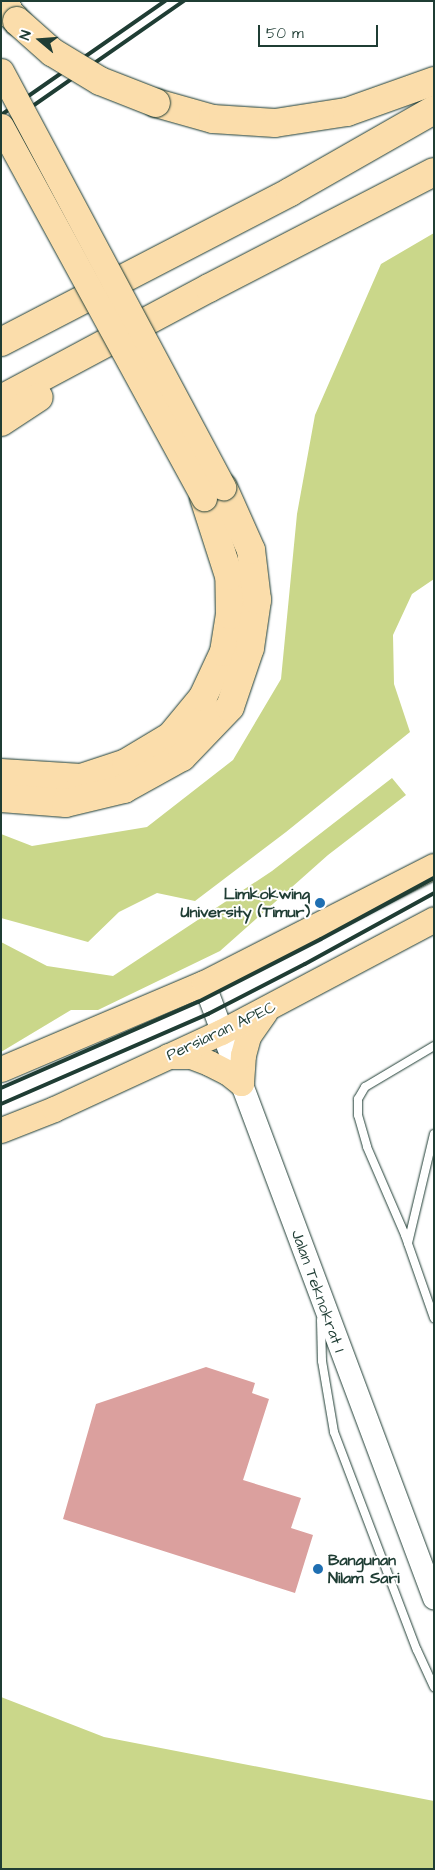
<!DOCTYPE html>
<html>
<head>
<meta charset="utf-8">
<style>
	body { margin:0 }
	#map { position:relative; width:435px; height:1870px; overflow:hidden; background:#fff; font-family:"Architects Daughter",sans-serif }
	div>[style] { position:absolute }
	.green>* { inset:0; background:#cad78a }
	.building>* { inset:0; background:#dba09e }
	.roads { filter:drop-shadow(0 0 1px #1f3d34) drop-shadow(0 0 1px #1f3d34) }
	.lane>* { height:8px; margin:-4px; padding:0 4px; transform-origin:4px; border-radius:4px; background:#fff }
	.secondary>* { height:22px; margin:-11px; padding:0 11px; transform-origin:11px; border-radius:11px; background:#fff }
	.primary>* { height:25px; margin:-12.5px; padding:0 12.5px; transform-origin:12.5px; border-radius:12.5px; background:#fbddab }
	.highway>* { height:28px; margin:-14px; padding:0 14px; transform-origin:14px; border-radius:14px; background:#fbddab }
	.rail>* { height:4px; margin:-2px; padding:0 2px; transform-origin:2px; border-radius:2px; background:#1f3d34 }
	.bridges { filter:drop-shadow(0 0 1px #1f3d34) drop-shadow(0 0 1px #1f3d34) }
	.primary-bridge>* { height:25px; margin:-12.5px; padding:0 12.5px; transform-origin:12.5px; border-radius:12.5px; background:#fbddab }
	.highway-bridge>* { height:28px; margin:-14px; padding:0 14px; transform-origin:14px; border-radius:14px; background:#fbddab }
	.dots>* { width:14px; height:14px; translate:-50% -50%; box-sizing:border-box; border:2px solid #fff; border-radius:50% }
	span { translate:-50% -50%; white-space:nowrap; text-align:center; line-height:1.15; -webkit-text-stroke:4px #fff; paint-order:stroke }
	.poi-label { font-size:16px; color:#1f3d34; font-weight:700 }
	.right { translate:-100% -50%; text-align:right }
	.left { translate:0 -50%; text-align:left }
	.street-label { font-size:16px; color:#1f3d34 }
	.frame { position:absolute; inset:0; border:2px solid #1f3d34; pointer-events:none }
	.north { position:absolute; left:15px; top:15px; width:50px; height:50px; -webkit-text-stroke:4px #fff; paint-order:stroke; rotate:288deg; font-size:14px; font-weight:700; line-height:20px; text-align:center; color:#1f3d34 }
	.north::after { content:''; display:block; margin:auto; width:18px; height:22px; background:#1f3d34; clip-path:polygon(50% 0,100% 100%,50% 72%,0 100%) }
	.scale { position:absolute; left:258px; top:25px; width:120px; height:22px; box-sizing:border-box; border:2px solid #1f3d34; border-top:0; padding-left:6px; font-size:15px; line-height:18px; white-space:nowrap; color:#1f3d34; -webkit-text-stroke:4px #fff; paint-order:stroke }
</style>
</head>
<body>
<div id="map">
	<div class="green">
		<div style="clip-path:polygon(434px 233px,434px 579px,412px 594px,393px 635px,394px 684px,410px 732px,286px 832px,195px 901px,157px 893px,119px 912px,88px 942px,1px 918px,1px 834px,32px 846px,147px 827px,233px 760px,281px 679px,297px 514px,315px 415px,381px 264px)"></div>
		<div style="clip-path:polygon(392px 778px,406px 795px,328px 855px,220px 951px,98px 1010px,71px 1010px,1px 1052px,1px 942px,47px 966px,113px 976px,272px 871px)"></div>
		<div style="clip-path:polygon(1px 1697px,104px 1737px,434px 1801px,434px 1869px,1px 1869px)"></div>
	</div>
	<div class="building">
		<div style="clip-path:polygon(206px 1367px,255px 1383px,252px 1393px,269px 1399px,243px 1480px,301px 1498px,291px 1528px,313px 1535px,295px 1593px,63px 1519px,96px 1404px)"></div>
	</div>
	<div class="roads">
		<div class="lane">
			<div style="left:434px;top:1046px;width:80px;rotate:149.3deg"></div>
			<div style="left:365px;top:1087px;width:14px;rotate:120deg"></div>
			<div style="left:358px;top:1099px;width:16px;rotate:90deg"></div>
			<div style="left:358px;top:1115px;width:33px;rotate:74deg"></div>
			<div style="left:367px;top:1147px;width:96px;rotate:66.6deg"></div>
			<div style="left:405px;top:1235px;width:88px;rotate:70.7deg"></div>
			<div style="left:408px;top:1243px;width:112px;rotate:-76.6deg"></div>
			<div style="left:321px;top:1320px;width:41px;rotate:88.6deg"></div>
			<div style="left:322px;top:1361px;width:72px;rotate:80.4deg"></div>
			<div style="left:334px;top:1432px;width:233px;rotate:69.2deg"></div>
			<div style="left:417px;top:1650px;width:41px;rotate:65.3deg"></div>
		</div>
		<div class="secondary">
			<div style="left:204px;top:983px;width:657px;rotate:69.5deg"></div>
		</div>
		<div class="primary">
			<div style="left:168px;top:1056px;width:23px"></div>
			<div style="left:191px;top:1056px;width:19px;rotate:21deg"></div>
			<div style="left:209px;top:1063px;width:20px;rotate:27deg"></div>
			<div style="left:227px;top:1072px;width:18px;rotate:38deg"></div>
			<div style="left:1px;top:1069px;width:220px;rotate:-23deg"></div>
			<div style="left:204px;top:983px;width:258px;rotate:-27deg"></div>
			<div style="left:241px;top:1083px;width:28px;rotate:-86deg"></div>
			<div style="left:243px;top:1055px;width:20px;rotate:-75deg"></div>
			<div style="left:248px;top:1036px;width:29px;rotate:-55deg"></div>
			<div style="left:1px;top:1130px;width:57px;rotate:-21.6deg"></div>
			<div style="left:54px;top:1109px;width:184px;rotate:-24.8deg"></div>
			<div style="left:221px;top:1032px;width:241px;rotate:-27.9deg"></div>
		</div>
		<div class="highway">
			<div style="left:1px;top:2px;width:25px;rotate:50deg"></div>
			<div style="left:156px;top:103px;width:59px;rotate:15.7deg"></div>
			<div style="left:213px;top:119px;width:62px;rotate:3.7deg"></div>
			<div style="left:275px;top:123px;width:73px;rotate:-8.7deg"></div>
			<div style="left:347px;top:112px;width:92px;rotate:-19.6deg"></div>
			<div style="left:1px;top:342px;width:326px;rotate:-27.4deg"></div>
			<div style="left:290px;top:192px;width:166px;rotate:-29.7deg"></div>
			<div style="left:1px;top:399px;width:236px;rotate:-28.1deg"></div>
			<div style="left:209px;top:288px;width:253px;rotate:-27.3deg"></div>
			<div style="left:1px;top:422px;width:45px;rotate:-33.3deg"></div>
			<div style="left:1px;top:773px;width:80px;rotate:3.6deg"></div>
			<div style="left:81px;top:778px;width:47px;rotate:-18.4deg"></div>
			<div style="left:126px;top:763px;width:52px;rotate:-31deg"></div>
			<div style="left:171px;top:736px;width:50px;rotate:-50.6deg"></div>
			<div style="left:203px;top:697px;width:50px;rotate:-65deg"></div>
			<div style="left:224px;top:652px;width:37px;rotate:-81deg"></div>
			<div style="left:230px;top:615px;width:39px;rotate:-91deg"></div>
			<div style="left:229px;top:576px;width:82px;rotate:-107.8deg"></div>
			<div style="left:1px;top:798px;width:65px;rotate:4.4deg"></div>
			<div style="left:66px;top:803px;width:60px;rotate:-13.6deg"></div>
			<div style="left:124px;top:789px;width:66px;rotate:-28.9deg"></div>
			<div style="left:182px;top:757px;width:69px;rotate:-46.2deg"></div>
			<div style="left:230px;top:707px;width:62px;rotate:-71.3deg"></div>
			<div style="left:250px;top:648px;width:49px;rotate:-81.7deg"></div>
			<div style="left:257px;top:600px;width:50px;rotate:-96.8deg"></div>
			<div style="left:251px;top:550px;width:69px;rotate:-114deg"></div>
		</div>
	</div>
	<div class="rail">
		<div style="left:1px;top:115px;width:200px;rotate:-34.8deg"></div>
		<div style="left:1px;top:128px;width:223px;rotate:-34.8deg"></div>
		<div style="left:1px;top:1088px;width:215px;rotate:-23.6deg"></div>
		<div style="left:198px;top:1002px;width:138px;rotate:-27.1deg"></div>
		<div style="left:321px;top:939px;width:128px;rotate:-28.4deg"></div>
		<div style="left:1px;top:1104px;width:226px;rotate:-23.5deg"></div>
		<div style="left:208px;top:1014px;width:109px;rotate:-27.3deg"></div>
		<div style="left:305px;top:964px;width:147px;rotate:-28.8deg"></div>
	</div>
	<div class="bridges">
		<div class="primary-bridge">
			<div style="left:1px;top:71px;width:472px;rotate:61.9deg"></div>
			<div style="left:1px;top:126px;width:424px;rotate:61.4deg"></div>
		</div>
		<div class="highway-bridge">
			<div style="left:17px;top:21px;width:47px;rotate:41.5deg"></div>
			<div style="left:52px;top:52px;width:56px;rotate:31.1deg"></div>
			<div style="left:100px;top:81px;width:60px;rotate:21.4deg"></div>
		</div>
	</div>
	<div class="dots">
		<div style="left:320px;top:903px;background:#1f6fb2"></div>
		<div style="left:318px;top:1569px;background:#1f6fb2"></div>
	</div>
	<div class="poi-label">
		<span class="right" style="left:310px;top:903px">Limkokwing<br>University (Timur)</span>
		<span class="left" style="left:328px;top:1569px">Bangunan<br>Nilam Sari</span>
	</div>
	<div class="street-label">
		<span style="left:221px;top:1031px;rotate:-25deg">Persiaran APEC</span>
		<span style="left:318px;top:1291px;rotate:70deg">Jalan Teknokrat 1</span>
	</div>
	<div class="frame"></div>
	<div class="north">N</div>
	<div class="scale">50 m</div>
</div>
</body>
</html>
